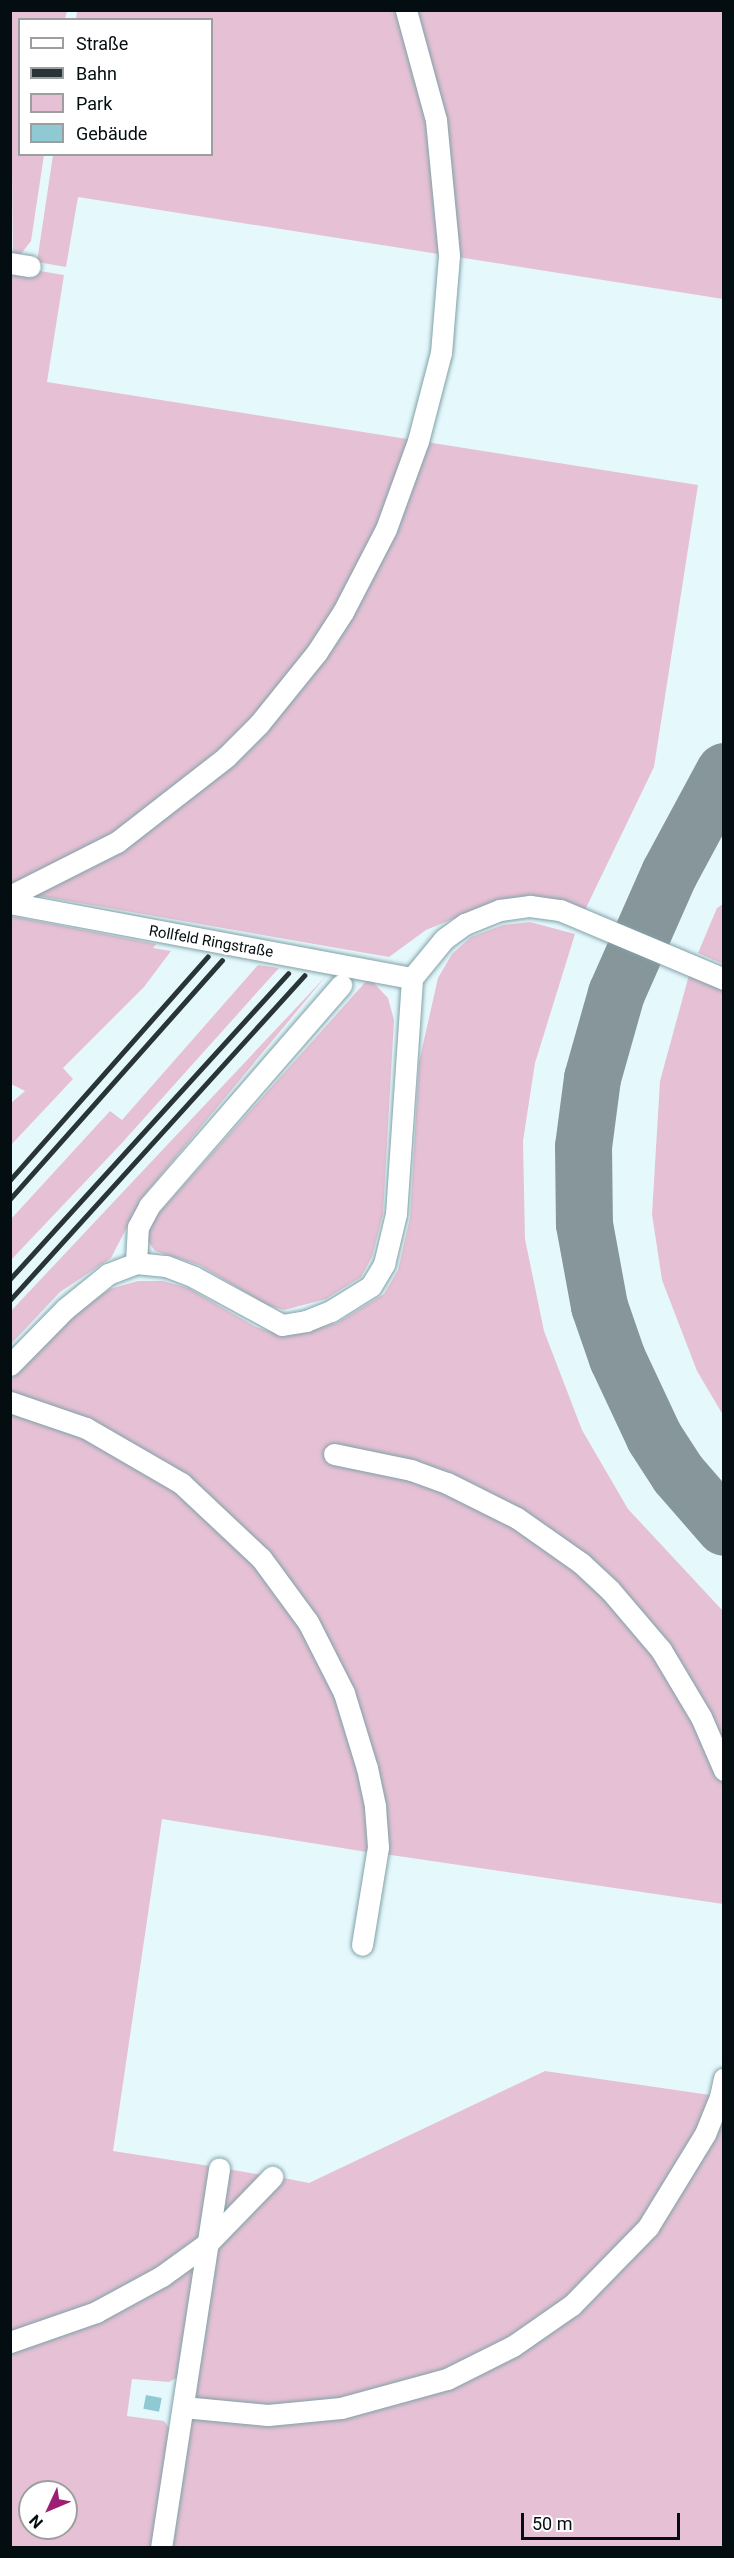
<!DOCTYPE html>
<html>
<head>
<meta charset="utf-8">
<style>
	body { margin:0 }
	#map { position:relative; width:734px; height:2558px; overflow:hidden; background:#e5f9fd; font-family:Roboto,sans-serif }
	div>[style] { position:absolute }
	.green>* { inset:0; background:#e6c1d5 }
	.taxiway>* { height:57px; margin:-28.5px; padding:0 28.5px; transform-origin:28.5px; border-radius:28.5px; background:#87969a }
	.building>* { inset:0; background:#8fc9d3; transform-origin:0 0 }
	.roads { filter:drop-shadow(0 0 2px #81a1a7) drop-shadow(0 0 2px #81a1a7) }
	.minor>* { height:21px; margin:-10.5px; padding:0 10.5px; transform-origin:10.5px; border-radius:10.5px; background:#fff }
	.rail>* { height:4.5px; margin:-2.25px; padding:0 2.25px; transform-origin:2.25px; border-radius:2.25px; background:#293437 }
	span { translate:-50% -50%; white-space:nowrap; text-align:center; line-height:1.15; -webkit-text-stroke:5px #fff; paint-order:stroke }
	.street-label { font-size:15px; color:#040e10 }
	.frame { position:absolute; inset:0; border:12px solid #040e10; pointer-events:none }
	.legend { position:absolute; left:18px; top:18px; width:195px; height:138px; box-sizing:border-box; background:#fff; border:2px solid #9b9f9f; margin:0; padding:8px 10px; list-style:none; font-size:18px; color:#040e10 }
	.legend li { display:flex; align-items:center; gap:12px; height:30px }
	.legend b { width:30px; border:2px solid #9b9f9f }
	.north { position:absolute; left:18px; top:2480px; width:60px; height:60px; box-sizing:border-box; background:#fff; border:2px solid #9b9f9f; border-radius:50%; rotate:226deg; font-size:16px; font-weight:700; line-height:24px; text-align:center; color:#040e10 }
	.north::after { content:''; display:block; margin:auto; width:21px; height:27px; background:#9c1f75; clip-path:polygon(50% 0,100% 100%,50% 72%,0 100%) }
	.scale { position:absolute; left:521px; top:2513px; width:159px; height:27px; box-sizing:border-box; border:3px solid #040e10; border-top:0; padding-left:8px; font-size:18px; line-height:21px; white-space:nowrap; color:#040e10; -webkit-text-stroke:4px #fff; paint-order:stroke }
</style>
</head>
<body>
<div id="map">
	<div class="green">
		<div style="clip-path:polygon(10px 11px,67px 11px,65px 19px,20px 20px,20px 154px,44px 155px,31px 241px,21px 254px,13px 257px)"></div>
		<div style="clip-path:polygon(77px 11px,723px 11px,723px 299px,78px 197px,66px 267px,37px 262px,53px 155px,212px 154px,212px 20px,76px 19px)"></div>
		<div style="clip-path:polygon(10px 266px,64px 275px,47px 382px,698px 485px,654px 767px,585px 910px,497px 901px,426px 930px,389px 957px,11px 891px)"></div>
		<div style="clip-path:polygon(723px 904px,723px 964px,698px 953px,717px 908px)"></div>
		<div style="clip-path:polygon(11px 916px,156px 944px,153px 948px,171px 951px,144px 987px,63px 1068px,73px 1079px,11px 1145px,11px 1103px,25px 1091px,11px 1084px)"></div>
		<div style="clip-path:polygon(530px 922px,575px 934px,535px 1063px,523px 1141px,525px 1239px,544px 1331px,582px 1430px,628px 1509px,723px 1611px,723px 1754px,697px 1695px,673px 1656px,606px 1578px,552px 1535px,505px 1503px,409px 1462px,330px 1446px,329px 1456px,407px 1473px,454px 1490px,501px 1514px,601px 1589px,635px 1623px,690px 1702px,722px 1778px,723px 1904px,384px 1854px,378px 1785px,359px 1717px,336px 1661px,294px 1591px,248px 1535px,199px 1491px,153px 1459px,65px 1414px,11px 1399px,11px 1379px,81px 1308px,110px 1289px,138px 1281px,163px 1281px,188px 1288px,256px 1327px,283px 1336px,337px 1323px,384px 1294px,398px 1270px,410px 1218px,419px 1062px,438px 978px,452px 954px,471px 937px,503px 925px)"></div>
		<div style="clip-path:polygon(258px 965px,279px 968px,121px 1144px,11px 1260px,11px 1219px,110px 1111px,122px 1120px)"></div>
		<div style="clip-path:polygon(689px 975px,723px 989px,723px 1415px,697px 1371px,662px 1280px,652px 1214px,660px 1081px)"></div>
		<div style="clip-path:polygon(326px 976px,142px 1198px,111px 1258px,60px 1292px,11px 1344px,10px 1312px)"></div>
		<div style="clip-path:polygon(369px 978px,388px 998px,394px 1020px,383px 1214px,372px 1257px,361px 1277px,326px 1299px,284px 1310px,267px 1305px,199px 1265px,155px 1251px,147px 1240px,148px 1225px)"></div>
		<div style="clip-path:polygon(11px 1409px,150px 1467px,288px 1596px,353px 1720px,373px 1853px,162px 1819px,113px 2151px,210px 2166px,199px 2244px,159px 2274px,11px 2338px)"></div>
		<div style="clip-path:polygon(545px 2071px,717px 2096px,684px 2168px,599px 2278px,484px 2359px,295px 2410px,194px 2402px,218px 2241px,279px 2177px,309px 2183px)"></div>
		<div style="clip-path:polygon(723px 2104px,723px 2547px,171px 2548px,193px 2413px,406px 2399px,604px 2283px)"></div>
		<div style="clip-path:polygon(228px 2169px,268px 2176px,219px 2227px)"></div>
		<div style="clip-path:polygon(evenodd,198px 2257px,178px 2377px,169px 2382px,132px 2379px,127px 2416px,164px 2421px,171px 2430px,153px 2547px,11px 2548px,11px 2347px,198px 2257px,30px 2492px,66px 2492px,66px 2528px,30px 2528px,30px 2492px)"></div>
	</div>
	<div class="taxiway">
		<div style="left:724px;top:771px;width:116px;rotate:118.3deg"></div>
		<div style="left:669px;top:873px;width:131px;rotate:113.8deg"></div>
		<div style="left:616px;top:993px;width:88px;rotate:105.8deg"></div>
		<div style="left:592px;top:1078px;width:69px;rotate:97.5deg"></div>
		<div style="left:583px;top:1146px;width:78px;rotate:89.3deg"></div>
		<div style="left:584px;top:1224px;width:83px;rotate:79.6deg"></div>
		<div style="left:599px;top:1306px;width:55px;rotate:70.9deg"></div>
		<div style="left:617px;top:1358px;width:87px;rotate:64.9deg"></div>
		<div style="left:654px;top:1437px;width:44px;rotate:57deg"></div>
		<div style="left:678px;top:1474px;width:70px;rotate:49deg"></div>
	</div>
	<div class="building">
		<div style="left:146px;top:2395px;width:16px;height:14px;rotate:11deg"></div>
	</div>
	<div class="roads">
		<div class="minor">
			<div style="left:10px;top:263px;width:20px;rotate:9deg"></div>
			<div style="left:10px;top:896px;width:120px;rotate:-26.8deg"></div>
			<div style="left:117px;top:842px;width:138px;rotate:-37.9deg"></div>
			<div style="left:226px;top:757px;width:47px;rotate:-45deg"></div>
			<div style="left:259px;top:724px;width:92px;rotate:-51.1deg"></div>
			<div style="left:317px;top:652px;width:48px;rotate:-57deg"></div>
			<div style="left:343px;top:612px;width:93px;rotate:-62.6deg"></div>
			<div style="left:386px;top:529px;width:94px;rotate:-70deg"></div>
			<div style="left:418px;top:441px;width:91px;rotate:-75.4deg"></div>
			<div style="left:441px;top:353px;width:98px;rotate:-85.3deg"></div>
			<div style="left:449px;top:255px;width:136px;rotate:-95.5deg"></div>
			<div style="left:436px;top:120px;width:114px;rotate:-105.3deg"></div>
			<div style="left:10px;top:903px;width:409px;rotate:10.6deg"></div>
			<div style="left:136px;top:1263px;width:36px;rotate:-87deg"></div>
			<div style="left:138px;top:1227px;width:24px;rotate:-62deg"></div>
			<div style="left:149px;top:1206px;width:293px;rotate:-49deg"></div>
			<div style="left:10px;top:1365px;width:78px;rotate:-45.5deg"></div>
			<div style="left:65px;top:1309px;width:55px;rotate:-39.1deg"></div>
			<div style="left:108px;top:1274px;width:30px;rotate:-21deg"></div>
			<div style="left:136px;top:1263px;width:30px;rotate:6deg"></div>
			<div style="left:166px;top:1266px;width:30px;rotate:21deg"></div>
			<div style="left:194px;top:1277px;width:100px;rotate:28.6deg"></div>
			<div style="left:282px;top:1325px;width:24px;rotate:-9deg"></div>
			<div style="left:306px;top:1321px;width:27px;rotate:-22deg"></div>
			<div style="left:331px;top:1311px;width:47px;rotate:-32deg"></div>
			<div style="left:371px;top:1286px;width:26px;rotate:-59deg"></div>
			<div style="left:384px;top:1264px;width:51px;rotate:-76.5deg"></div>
			<div style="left:396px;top:1214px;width:237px;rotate:-86.1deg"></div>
			<div style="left:412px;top:978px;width:50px;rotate:-50.6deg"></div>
			<div style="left:444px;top:939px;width:26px;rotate:-36deg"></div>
			<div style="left:465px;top:924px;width:38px;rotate:-22deg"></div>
			<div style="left:500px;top:910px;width:30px;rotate:-8deg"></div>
			<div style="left:530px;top:906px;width:30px;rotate:8deg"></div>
			<div style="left:560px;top:910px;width:178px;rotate:22.8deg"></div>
			<div style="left:10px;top:1402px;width:80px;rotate:18.9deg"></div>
			<div style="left:86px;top:1428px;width:110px;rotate:30.1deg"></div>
			<div style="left:181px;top:1483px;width:110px;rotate:43.2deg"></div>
			<div style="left:261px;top:1558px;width:79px;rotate:53.7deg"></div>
			<div style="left:308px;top:1622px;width:80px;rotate:63.1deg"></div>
			<div style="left:344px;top:1693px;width:78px;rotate:73deg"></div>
			<div style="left:367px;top:1768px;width:40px;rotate:78deg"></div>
			<div style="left:375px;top:1807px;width:40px;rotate:85.7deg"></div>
			<div style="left:378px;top:1847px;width:99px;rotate:99.3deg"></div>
			<div style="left:334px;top:1454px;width:79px;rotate:11.7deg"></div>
			<div style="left:411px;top:1470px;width:38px;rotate:20deg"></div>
			<div style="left:447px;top:1483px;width:78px;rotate:26.6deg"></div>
			<div style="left:517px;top:1518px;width:78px;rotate:35.1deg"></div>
			<div style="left:581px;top:1563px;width:40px;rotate:43deg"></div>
			<div style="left:610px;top:1590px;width:79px;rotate:49.6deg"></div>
			<div style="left:661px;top:1650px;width:78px;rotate:59.2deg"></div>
			<div style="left:701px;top:1717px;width:58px;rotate:66.5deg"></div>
			<div style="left:10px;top:2342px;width:91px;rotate:-19.2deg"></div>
			<div style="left:96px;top:2312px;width:75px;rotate:-28.6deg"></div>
			<div style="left:162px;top:2276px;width:58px;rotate:-35.9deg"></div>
			<div style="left:209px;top:2242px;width:91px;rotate:-45.9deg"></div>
			<div style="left:183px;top:2407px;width:85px;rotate:5.4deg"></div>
			<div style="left:268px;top:2415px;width:73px;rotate:-5.5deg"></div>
			<div style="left:341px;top:2408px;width:110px;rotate:-15.3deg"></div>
			<div style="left:447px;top:2379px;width:74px;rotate:-26.6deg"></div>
			<div style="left:513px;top:2346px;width:72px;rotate:-34.8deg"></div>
			<div style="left:572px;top:2305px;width:109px;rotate:-45.7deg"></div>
			<div style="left:648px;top:2227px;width:109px;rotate:-58.5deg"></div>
			<div style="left:705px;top:2134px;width:40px;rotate:-68deg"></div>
			<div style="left:720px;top:2097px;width:19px;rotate:-78deg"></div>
			<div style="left:161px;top:2548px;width:384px;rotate:-81.3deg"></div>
		</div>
	</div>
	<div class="rail">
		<div style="left:10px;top:1180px;width:298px;rotate:-48.5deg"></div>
		<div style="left:10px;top:1199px;width:319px;rotate:-48.4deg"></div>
		<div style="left:10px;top:1279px;width:413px;rotate:-47.7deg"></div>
		<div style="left:10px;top:1300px;width:438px;rotate:-47.8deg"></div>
	</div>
	<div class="street-label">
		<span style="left:211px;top:942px;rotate:10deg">Rollfeld Ringstraße</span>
	</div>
	<div class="frame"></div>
	<ul class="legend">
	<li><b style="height:8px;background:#fff"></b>Straße</li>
	<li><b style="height:8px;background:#293437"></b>Bahn</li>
	<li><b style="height:16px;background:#e6c1d5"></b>Park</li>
	<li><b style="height:16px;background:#8fc9d3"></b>Gebäude</li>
	</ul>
	<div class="north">N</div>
	<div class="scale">50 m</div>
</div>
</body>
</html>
